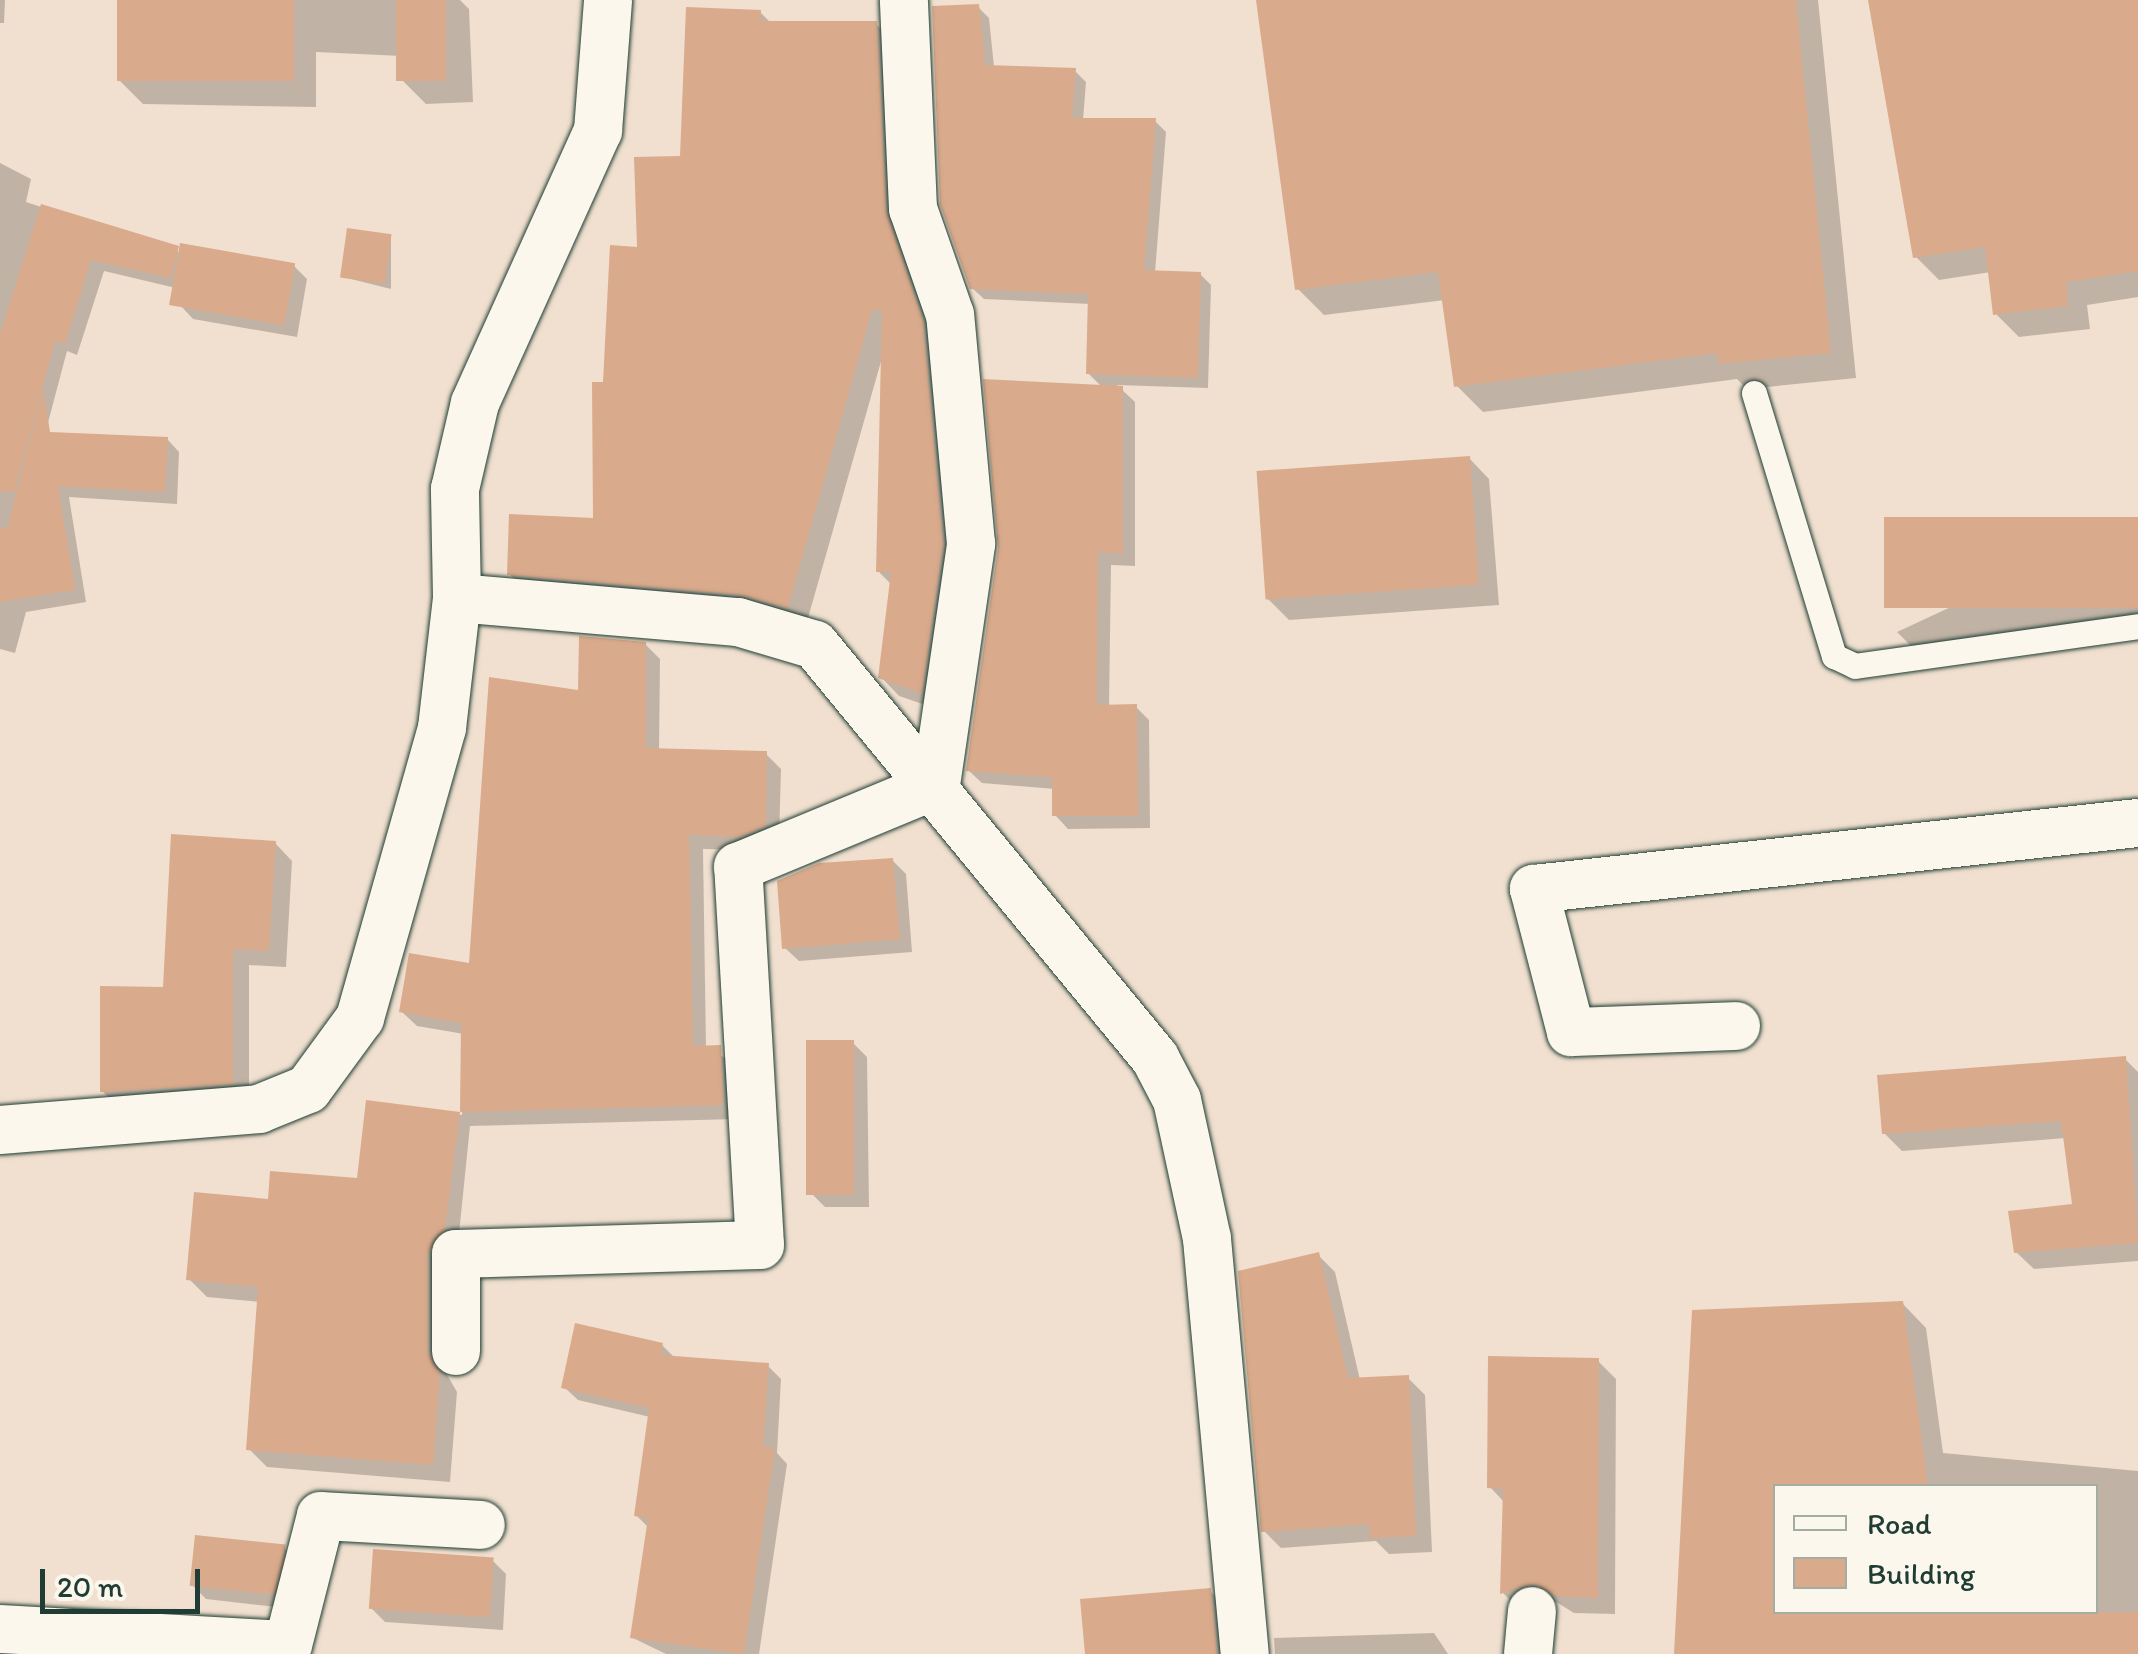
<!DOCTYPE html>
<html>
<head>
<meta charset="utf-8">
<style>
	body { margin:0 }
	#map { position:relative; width:2138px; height:1654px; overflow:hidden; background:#f1e0cf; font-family:Itim,sans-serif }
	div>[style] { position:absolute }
	.shadow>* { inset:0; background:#0003 }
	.building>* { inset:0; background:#daaa8c; transform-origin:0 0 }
	.roads { filter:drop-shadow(0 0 2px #1f3d34) drop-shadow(0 0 2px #1f3d34) }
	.lane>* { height:25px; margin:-12.5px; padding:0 12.5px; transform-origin:12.5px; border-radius:12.5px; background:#fbf7ec }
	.street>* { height:48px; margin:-24px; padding:0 24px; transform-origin:24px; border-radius:24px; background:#fbf7ec }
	span { translate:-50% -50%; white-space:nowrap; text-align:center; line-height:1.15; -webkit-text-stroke:8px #fbf7ec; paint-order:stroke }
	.legend { position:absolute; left:1773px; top:1484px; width:325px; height:130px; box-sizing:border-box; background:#fbf7ec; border:2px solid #a3ada2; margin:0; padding:12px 18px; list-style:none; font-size:30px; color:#1f3d34 }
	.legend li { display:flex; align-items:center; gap:20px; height:50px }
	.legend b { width:50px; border:2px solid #a3ada2 }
	.scale { position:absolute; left:40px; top:1569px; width:160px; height:45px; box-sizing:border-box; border:5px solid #1f3d34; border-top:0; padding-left:12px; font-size:30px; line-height:35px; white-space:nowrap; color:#1f3d34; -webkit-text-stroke:8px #fbf7ec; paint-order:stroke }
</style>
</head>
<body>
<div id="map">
	<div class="shadow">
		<div style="clip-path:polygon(0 0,5px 0,4px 23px,0 23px)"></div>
		<div style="clip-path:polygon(119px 0,460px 0,469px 9px,473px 102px,426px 104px,402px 80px,401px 56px,316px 52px,316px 107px,143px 104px,119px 80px)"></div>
		<div style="clip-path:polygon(1258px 0,1818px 0,1856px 378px,1747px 389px,1737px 379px,1483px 412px,1457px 386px,1445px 300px,1324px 315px,1297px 288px)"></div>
		<div style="clip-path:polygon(1871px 0,2138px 0,2138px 297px,2087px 305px,2090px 329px,2019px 337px,1996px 314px,1991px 272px,1939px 280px,1916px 257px)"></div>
		<div style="clip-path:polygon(978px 7px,989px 18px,994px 67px,1074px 70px,1086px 82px,1083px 120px,1155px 121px,1166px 132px,1155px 273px,1200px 274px,1211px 285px,1208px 388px,1117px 385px,1135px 402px,1135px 566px,1111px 565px,1109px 707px,1136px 707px,1149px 720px,1150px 828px,1068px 829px,1055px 815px,1055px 789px,982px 783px,968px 770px,1103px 388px,1088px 373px,1090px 304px,984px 299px,972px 288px)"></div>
		<div style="clip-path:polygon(760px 12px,772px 24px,876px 24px,895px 42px,940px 341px,961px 563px,940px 710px,899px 696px,881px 677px,892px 585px,878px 571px,882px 358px,806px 625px,528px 592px,509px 574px,596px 520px,605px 385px,640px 249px)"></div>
		<div style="clip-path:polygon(0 163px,31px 179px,26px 202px,182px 253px,293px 265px,307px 279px,297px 337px,193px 319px,180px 305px,180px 289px,104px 271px,77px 355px,67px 351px,45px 434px,167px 439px,179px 452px,177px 504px,69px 497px,86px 602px,26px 612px,15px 653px,0 649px)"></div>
		<div style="clip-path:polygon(391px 236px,391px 289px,343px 277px)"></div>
		<div style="clip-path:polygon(1469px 458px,1489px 479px,1499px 605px,1289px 620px,1268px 599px)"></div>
		<div style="clip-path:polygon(2138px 520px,2138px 630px,1918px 653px,1897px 632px)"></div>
		<div style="clip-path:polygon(645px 644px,660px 659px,659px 751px,766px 754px,781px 769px,779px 840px,755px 850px,703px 849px,706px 1048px,735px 1063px,737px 1119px,470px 1126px,445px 1371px,457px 1392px,450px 1482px,267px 1467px,249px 1449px,260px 1302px,207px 1297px,189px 1279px,270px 1201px,359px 1181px,368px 1103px,462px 1115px,464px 1034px,417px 1026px,402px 1012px,471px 966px,581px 693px)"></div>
		<div style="clip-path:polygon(275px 843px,292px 861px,286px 967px,249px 965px,249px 1100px,120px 1108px,102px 1091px)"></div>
		<div style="clip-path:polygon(892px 860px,906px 874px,912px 952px,799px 961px,785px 948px)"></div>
		<div style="clip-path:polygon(853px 1043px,867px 1057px,869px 1207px,825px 1207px,812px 1194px)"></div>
		<div style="clip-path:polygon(2125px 1059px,2138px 1072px,2138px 1261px,2034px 1269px,2016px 1252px,2074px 1206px,2065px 1138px,1902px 1151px,1884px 1133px)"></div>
		<div style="clip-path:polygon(1318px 1255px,1335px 1272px,1360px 1380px,1408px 1378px,1425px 1395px,1432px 1552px,1389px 1554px,1376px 1541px,1281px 1548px,1264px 1531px)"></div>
		<div style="clip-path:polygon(evenodd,1902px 1303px,1926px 1328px,1943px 1453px,2138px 1471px,2138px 1654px,1676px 1654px,1695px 1313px,1902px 1303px,1776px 1486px,2096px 1486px,2096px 1612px,1776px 1612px,1776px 1486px)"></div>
		<div style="clip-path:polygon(662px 1345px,676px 1359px,768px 1366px,781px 1379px,777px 1453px,787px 1464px,759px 1654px,666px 1654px,633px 1638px,649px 1528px,636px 1515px,650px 1417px,578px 1400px,564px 1387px)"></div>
		<div style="clip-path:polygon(1598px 1361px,1616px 1379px,1615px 1614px,1574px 1613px,1553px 1600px,1520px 1610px,1503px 1593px,1505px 1503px,1490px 1487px)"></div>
		<div style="clip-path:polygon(284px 1548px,298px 1561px,286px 1608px,206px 1599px,192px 1585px)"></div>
		<div style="clip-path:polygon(492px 1560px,506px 1574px,503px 1630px,385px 1622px,371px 1608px)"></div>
		<div style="clip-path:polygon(1210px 1591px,1224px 1605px,1229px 1654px,1087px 1654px)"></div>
		<div style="clip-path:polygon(1434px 1633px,1448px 1654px,1275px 1654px,1274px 1638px)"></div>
	</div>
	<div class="building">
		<div style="left:117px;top:0;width:177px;height:81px"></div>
		<div style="left:396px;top:0;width:50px;height:81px"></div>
		<div style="clip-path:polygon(1256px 0,1796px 0,1831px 353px,1718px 364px,1717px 353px,1454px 387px,1438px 272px,1295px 290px)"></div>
		<div style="clip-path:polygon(1868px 0,2138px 0,2138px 271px,2066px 282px,2068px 306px,1993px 315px,1985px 247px,1913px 258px)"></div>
		<div style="clip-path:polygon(979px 4px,985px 65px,1076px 68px,1072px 118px,1156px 118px,1144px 270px,1201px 272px,1198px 378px,1086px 374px,1088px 294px,970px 289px,940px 204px,932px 6px)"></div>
		<div style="clip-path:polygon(686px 7px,761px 10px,761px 21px,877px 21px,886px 210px,923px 321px,943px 543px,922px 693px,878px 678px,891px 572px,876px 572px,882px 311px,872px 310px,788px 608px,740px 595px,507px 575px,509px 514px,593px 518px,592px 382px,603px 382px,610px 245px,637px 247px,634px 157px,680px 156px)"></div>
		<div style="clip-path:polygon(41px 204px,179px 246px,171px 278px,91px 260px,65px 344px,55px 341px,14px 493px,0 491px,0 334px)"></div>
		<div style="left:347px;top:228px;width:45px;height:50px;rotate:8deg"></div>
		<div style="left:180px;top:243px;width:117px;height:63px;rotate:10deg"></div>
		<div style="clip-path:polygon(983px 379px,1123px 386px,1123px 554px,1098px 552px,1097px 705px,1137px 704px,1138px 816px,1052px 816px,1052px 777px,966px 771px,998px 548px)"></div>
		<div style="clip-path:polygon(43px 388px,50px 432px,168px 437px,165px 492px,58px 486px,75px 590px,0 602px,0 527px,7px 529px)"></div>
		<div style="left:1470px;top:456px;width:129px;height:214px;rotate:86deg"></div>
		<div style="left:2138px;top:517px;width:91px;height:254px;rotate:90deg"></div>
		<div style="clip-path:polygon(579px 636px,646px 642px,646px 748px,767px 751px,766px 826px,739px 837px,689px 835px,693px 1046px,721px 1045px,723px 1105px,460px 1112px,461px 1023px,399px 1012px,409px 953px,469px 963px,489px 677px,578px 690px)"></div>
		<div style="clip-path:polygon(171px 834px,276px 841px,269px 951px,233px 949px,233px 1084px,100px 1092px,100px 986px,163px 987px)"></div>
		<div style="clip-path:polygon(893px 858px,900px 939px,782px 949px,777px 881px,819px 863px)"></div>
		<div style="left:806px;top:1040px;width:48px;height:155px"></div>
		<div style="clip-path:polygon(2126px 1056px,2138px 1243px,2014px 1253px,2008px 1211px,2072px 1204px,2061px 1121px,1882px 1134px,1877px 1075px)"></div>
		<div style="clip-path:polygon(366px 1100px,460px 1112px,445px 1229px,428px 1254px,428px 1351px,440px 1373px,433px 1465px,246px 1450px,258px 1287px,186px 1280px,194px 1192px,268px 1199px,270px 1171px,357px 1178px)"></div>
		<div style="clip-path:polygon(1319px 1252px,1348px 1378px,1409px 1375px,1416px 1536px,1370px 1538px,1369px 1524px,1261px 1532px,1238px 1271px)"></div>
		<div style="clip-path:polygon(1903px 1301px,1928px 1486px,1776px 1486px,1776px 1612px,2138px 1612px,2138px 1654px,1674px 1654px,1692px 1310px)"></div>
		<div style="clip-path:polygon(575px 1323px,663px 1343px,661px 1355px,769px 1363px,763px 1446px,775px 1448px,744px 1654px,630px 1638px,648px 1518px,634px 1516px,649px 1408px,561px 1388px)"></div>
		<div style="clip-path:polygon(1488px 1356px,1599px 1358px,1598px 1598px,1554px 1596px,1534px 1584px,1500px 1594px,1503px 1489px,1487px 1488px)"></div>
		<div style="left:195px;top:1535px;width:91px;height:51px;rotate:6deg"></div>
		<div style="left:373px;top:1549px;width:121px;height:60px;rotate:4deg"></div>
		<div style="clip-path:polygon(1211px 1588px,1217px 1654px,1085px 1654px,1080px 1599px)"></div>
	</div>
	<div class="roads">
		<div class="lane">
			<div style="left:1754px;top:393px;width:275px;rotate:73.1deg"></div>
			<div style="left:1834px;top:656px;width:23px;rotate:25deg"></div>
			<div style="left:1855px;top:666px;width:286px;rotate:-8deg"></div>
		</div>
		<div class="street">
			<div style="left:457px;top:598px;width:282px;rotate:4.9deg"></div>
			<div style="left:738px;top:622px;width:80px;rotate:16.6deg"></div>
			<div style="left:815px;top:645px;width:535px;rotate:50.54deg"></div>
			<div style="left:1155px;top:1058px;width:47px;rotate:62.4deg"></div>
			<div style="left:1177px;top:1100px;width:142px;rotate:77.8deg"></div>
			<div style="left:1207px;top:1239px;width:417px;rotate:84.8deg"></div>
			<div style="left:1736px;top:1026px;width:165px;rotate:177.9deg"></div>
			<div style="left:1571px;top:1032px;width:148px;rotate:-104.5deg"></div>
			<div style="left:1534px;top:889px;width:608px;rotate:-6.24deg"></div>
			<div style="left:0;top:1130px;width:260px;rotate:-4.6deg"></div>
			<div style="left:259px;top:1109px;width:53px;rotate:-22.2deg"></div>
			<div style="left:308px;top:1089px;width:88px;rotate:-53.8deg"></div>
			<div style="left:360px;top:1018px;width:301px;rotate:-74.2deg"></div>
			<div style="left:442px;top:728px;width:131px;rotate:-83.4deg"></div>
			<div style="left:457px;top:598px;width:109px;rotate:-91.1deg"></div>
			<div style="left:455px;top:489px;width:88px;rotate:-76.9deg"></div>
			<div style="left:475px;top:403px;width:299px;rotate:-65.7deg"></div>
			<div style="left:598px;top:131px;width:131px;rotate:-85.6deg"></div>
			<div style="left:456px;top:1351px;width:97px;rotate:-90deg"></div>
			<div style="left:456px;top:1254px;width:304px;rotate:-1.7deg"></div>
			<div style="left:760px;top:1245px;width:379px;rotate:-93.3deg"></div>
			<div style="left:738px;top:867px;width:214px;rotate:-22.5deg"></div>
			<div style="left:936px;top:785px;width:244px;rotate:-81.7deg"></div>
			<div style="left:971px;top:544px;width:230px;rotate:-95.2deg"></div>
			<div style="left:950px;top:315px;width:112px;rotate:-109.2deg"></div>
			<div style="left:913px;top:209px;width:209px;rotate:-92.5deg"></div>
			<div style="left:0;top:1629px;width:288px;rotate:3.2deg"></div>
			<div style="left:288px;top:1645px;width:133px;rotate:-75.7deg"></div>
			<div style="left:321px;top:1516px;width:160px;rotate:3.2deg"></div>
			<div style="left:1528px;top:1654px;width:43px;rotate:-84.7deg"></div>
		</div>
	</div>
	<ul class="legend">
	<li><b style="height:12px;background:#fbf7ec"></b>Road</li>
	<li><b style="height:28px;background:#daaa8c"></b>Building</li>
	</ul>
	<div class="scale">20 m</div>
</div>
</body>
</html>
